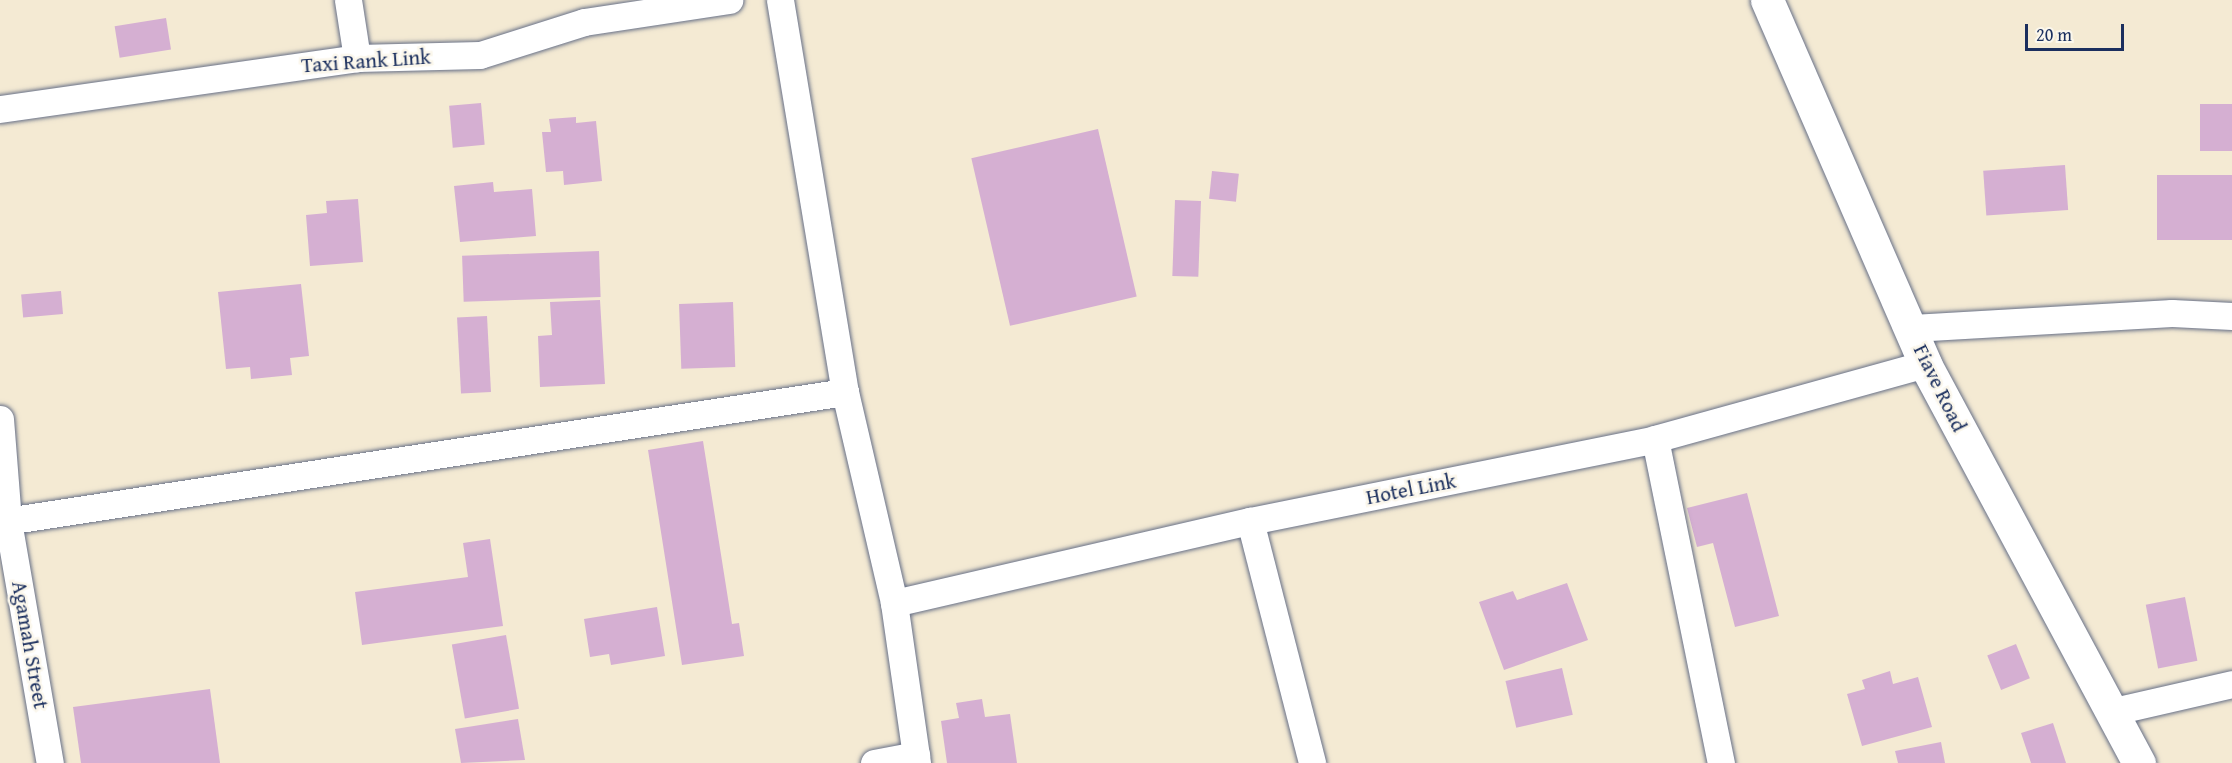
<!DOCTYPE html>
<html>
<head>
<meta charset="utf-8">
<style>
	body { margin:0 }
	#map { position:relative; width:2232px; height:763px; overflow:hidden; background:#f4ead3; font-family:"Gentium Book Plus",serif }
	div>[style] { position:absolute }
	.building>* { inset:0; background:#d5afd2; transform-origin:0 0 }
	.roads { filter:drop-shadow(0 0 2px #677087) drop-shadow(0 0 2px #677087) }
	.street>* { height:27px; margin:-13.5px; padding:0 13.5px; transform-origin:13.5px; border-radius:13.5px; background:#fff }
	.secondary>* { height:33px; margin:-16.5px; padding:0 16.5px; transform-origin:16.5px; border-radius:16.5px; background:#fff }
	span { translate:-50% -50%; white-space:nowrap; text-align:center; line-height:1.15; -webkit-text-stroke:5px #fbf7ec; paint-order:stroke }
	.street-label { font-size:21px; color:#1b2f5e }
	.scale { position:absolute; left:2025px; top:24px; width:99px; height:27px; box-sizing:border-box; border:3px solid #1b2f5e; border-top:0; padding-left:8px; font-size:18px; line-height:21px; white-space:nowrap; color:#1b2f5e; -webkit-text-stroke:4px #fbf7ec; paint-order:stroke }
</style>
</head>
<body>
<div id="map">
	<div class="building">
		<div style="left:166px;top:18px;width:32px;height:52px;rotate:81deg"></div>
		<div style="left:481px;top:103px;width:42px;height:32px;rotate:85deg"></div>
		<div style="left:2232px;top:104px;width:47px;height:32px;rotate:90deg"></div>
		<div style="clip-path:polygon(576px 117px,576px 123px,596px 121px,602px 181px,564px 185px,563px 171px,546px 172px,542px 132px,551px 132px,549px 119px)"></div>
		<div style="left:1098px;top:129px;width:172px;height:130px;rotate:77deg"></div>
		<div style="left:2065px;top:165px;width:45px;height:82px;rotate:86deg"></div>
		<div style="left:1212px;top:171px;width:27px;height:28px;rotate:6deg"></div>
		<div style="left:2232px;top:175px;width:65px;height:75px;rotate:90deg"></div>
		<div style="clip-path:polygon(493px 182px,494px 192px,532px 189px,536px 236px,460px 242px,454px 186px)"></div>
		<div style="clip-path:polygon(358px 199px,363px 262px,310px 266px,306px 215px,327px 213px,326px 201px)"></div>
		<div style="left:1175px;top:200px;width:26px;height:76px;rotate:2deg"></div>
		<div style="left:599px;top:251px;width:46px;height:137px;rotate:88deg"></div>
		<div style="clip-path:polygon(301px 284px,309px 356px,290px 358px,292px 375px,251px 379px,250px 367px,226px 369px,218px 292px)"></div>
		<div style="left:61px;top:291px;width:23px;height:40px;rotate:85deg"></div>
		<div style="clip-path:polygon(600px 300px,605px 384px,540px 387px,538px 336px,552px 335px,550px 302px)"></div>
		<div style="left:733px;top:302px;width:65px;height:54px;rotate:88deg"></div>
		<div style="left:487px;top:316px;width:76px;height:30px;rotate:87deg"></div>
		<div style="clip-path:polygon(703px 441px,732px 624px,739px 623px,744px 656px,682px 665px,648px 450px)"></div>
		<div style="clip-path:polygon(1747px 493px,1779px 616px,1735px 627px,1713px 543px,1697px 547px,1687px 508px)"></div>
		<div style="clip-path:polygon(490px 539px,503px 626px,362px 645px,355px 592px,468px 577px,463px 543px)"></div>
		<div style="clip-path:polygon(1567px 583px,1588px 640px,1504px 670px,1479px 602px,1513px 591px,1517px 600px)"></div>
		<div style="left:2185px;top:597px;width:65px;height:40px;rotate:79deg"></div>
		<div style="clip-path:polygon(657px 607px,665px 656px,611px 665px,609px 654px,590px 657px,584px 619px)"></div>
		<div style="left:506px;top:635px;width:75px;height:55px;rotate:80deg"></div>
		<div style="left:2016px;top:644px;width:37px;height:31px;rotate:68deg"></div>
		<div style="left:1562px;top:668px;width:48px;height:58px;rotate:77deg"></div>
		<div style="clip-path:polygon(1890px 671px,1893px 684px,1918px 677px,1932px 727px,1862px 746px,1847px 694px,1865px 689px,1862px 680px)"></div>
		<div style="clip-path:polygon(210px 689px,220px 763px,81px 763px,73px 707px)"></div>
		<div style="clip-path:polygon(982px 699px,985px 717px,1010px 714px,1017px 763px,947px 763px,941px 721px,959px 718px,956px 703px)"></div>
		<div style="clip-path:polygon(518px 719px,525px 760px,461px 763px,455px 729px)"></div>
		<div style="clip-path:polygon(2053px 723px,2066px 763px,2031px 763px,2021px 733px)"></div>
		<div style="clip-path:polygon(1941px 742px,1945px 763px,1898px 763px,1895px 751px)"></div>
	</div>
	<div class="roads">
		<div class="street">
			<div style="left:348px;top:0;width:59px;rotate:81.2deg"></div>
			<div style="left:780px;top:0;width:397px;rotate:80.6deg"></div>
			<div style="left:845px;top:392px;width:217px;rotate:76.9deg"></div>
			<div style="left:894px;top:603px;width:162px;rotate:81.8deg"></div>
			<div style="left:0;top:109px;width:361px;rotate:-8.1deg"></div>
			<div style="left:357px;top:58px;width:123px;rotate:-1.4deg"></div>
			<div style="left:480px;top:55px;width:109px;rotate:-17.6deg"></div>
			<div style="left:584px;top:22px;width:147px;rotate:-8.6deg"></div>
			<div style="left:1912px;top:328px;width:260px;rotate:-3.3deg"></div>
			<div style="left:2172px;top:313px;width:60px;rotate:2.9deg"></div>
			<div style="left:0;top:419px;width:102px;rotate:85.5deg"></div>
			<div style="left:8px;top:521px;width:246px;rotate:80.2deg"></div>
			<div style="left:1655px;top:439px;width:331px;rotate:78.5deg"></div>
			<div style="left:1250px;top:521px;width:250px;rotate:75.6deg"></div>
			<div style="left:0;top:522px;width:855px;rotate:-8.75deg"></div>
			<div style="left:894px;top:603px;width:365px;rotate:-13deg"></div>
			<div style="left:1250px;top:521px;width:413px;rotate:-11.4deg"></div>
			<div style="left:1655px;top:439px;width:280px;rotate:-15.5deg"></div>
			<div style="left:2110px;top:712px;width:125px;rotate:-12.9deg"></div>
			<div style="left:874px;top:763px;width:43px;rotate:-10.8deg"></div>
		</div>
		<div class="secondary">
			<div style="left:1767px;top:0;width:397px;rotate:66.5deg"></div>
			<div style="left:1925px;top:364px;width:453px;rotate:61.8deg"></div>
		</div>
	</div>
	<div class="street-label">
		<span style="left:366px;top:61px;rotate:-4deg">Taxi Rank Link</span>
		<span style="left:1940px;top:388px;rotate:64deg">Fiave Road</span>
		<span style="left:1411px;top:489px;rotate:-11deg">Hotel Link</span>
		<span style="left:30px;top:645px;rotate:80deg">Agamah Street</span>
	</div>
	<div class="scale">20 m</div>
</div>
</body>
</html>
